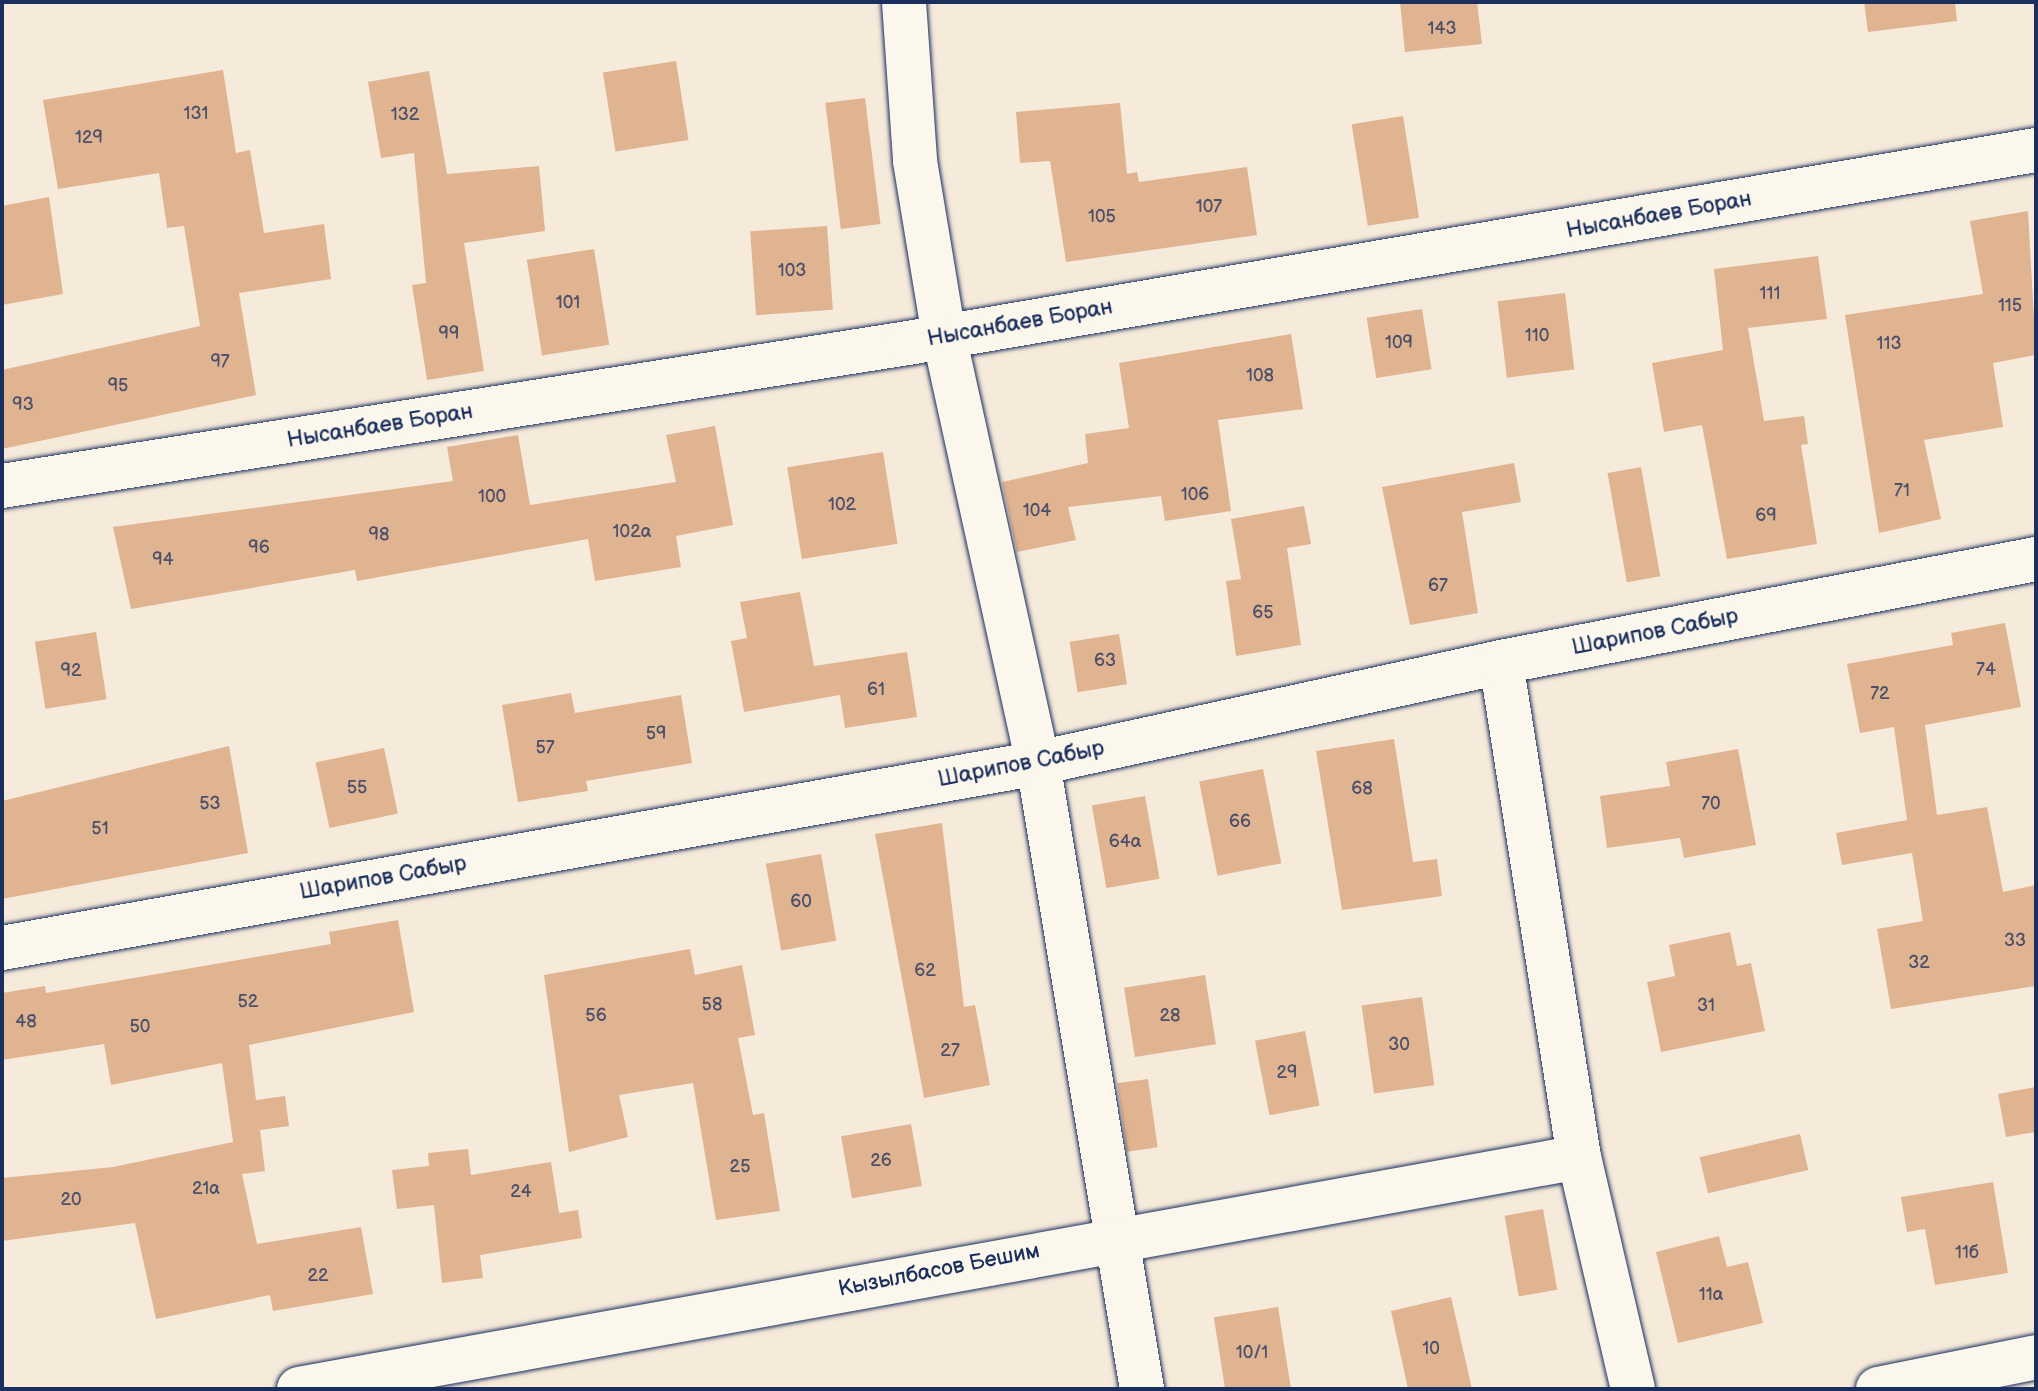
<!DOCTYPE html>
<html>
<head>
<meta charset="utf-8">
<style>
	body { margin:0 }
	#map { position:relative; width:2038px; height:1391px; overflow:hidden; background:#f6eada; font-family:"Balsamiq Sans",sans-serif }
	div>[style] { position:absolute }
	.building>* { inset:0; background:#e0b491; transform-origin:0 0 }
	.roads { filter:drop-shadow(0 0 2px #1b2f5e) drop-shadow(0 0 2px #1b2f5e) }
	.minor>* { height:44px; margin:-22px; padding:0 22px; transform-origin:22px; border-radius:22px; background:#fbf7ec }
	span { translate:-50% -50%; white-space:nowrap; text-align:center; line-height:1.15; -webkit-text-stroke:7px #fbf7ec; paint-order:stroke }
	.number-label { font-size:18px; color:#4c506b }
	.number-label span { -webkit-text-stroke-width:0 }
	.street-label { font-size:22px; color:#1b2f5e }
	.frame { position:absolute; inset:0; border:4px solid #1b2f5e; pointer-events:none }
</style>
</head>
<body>
<div id="map">
	<div class="building">
		<div style="clip-path:polygon(1400px 2px,1477px 2px,1482px 44px,1405px 52px)"></div>
		<div style="clip-path:polygon(1864px 2px,1955px 2px,1957px 21px,1868px 32px)"></div>
		<div style="left:676px;top:61px;width:80px;height:74px;rotate:81deg"></div>
		<div style="clip-path:polygon(223px 70px,236px 153px,250px 150px,264px 233px,324px 224px,331px 279px,239px 293px,256px 395px,2px 449px,2px 370px,200px 326px,184px 226px,167px 228px,159px 173px,58px 189px,43px 100px)"></div>
		<div style="clip-path:polygon(429px 71px,447px 174px,539px 166px,545px 231px,464px 243px,484px 371px,427px 380px,412px 285px,426px 283px,414px 153px,381px 158px,368px 82px)"></div>
		<div style="left:865px;top:98px;width:127px;height:40px;rotate:83deg"></div>
		<div style="clip-path:polygon(1120px 103px,1127px 174px,1137px 172px,1139px 182px,1247px 167px,1257px 235px,1066px 262px,1050px 161px,1020px 163px,1016px 112px)"></div>
		<div style="left:1403px;top:116px;width:103px;height:52px;rotate:81deg"></div>
		<div style="clip-path:polygon(49px 197px,63px 294px,2px 305px,2px 206px)"></div>
		<div style="clip-path:polygon(2028px 211px,2036px 355px,1993px 363px,2003px 427px,1924px 440px,1941px 519px,1879px 533px,1845px 315px,1983px 294px,1970px 221px)"></div>
		<div style="left:827px;top:226px;width:84px;height:77px;rotate:86deg"></div>
		<div style="left:594px;top:249px;width:97px;height:68px;rotate:81deg"></div>
		<div style="clip-path:polygon(1818px 256px,1827px 319px,1748px 328px,1764px 421px,1804px 416px,1808px 444px,1801px 445px,1817px 544px,1727px 559px,1702px 425px,1664px 432px,1652px 363px,1723px 350px,1714px 269px)"></div>
		<div style="left:1565px;top:293px;width:77px;height:68px;rotate:83deg"></div>
		<div style="left:1422px;top:309px;width:61px;height:56px;rotate:81deg"></div>
		<div style="clip-path:polygon(1291px 334px,1303px 409px,1218px 420px,1231px 511px,1165px 521px,1161px 496px,1068px 507px,1076px 540px,1017px 552px,1002px 482px,1088px 463px,1085px 434px,1129px 428px,1119px 363px)"></div>
		<div style="clip-path:polygon(715px 426px,733px 525px,676px 536px,681px 567px,595px 581px,588px 539px,357px 581px,355px 570px,131px 609px,113px 527px,453px 481px,447px 447px,518px 435px,530px 505px,676px 482px,666px 435px)"></div>
		<div style="left:883px;top:452px;width:93px;height:97px;rotate:81deg"></div>
		<div style="clip-path:polygon(1514px 463px,1521px 502px,1462px 512px,1478px 613px,1410px 625px,1382px 487px)"></div>
		<div style="left:1641px;top:467px;width:111px;height:34px;rotate:80deg"></div>
		<div style="clip-path:polygon(1304px 506px,1311px 544px,1287px 548px,1301px 645px,1236px 656px,1226px 581px,1241px 579px,1231px 519px)"></div>
		<div style="clip-path:polygon(800px 592px,814px 666px,907px 652px,917px 717px,845px 728px,840px 695px,744px 712px,731px 641px,747px 638px,740px 602px)"></div>
		<div style="clip-path:polygon(2005px 623px,2021px 707px,1925px 725px,1937px 815px,1987px 807px,2003px 892px,2036px 885px,2036px 986px,1891px 1009px,1877px 929px,1923px 921px,1912px 853px,1842px 865px,1836px 833px,1907px 820px,1894px 727px,1860px 733px,1847px 664px,1953px 645px,1951px 633px)"></div>
		<div style="left:96px;top:632px;width:68px;height:62px;rotate:81deg"></div>
		<div style="left:1119px;top:634px;width:51px;height:50px;rotate:81deg"></div>
		<div style="clip-path:polygon(571px 693px,575px 713px,681px 695px,692px 763px,586px 781px,588px 791px,518px 802px,502px 705px)"></div>
		<div style="clip-path:polygon(1394px 739px,1413px 862px,1437px 859px,1442px 896px,1342px 910px,1316px 751px)"></div>
		<div style="clip-path:polygon(229px 746px,248px 853px,2px 899px,2px 801px)"></div>
		<div style="left:384px;top:748px;width:67px;height:70px;rotate:78deg"></div>
		<div style="clip-path:polygon(1738px 749px,1756px 845px,1684px 858px,1680px 838px,1607px 848px,1600px 796px,1670px 786px,1666px 762px)"></div>
		<div style="left:1263px;top:769px;width:96px;height:65px;rotate:79deg"></div>
		<div style="left:1145px;top:796px;width:84px;height:54px;rotate:80deg"></div>
		<div style="clip-path:polygon(942px 823px,964px 1007px,975px 1005px,990px 1085px,924px 1098px,875px 834px)"></div>
		<div style="left:821px;top:854px;width:88px;height:56px;rotate:80deg"></div>
		<div style="clip-path:polygon(398px 920px,414px 1012px,249px 1045px,256px 1100px,285px 1096px,289px 1126px,260px 1130px,265px 1171px,242px 1174px,257px 1244px,361px 1227px,373px 1294px,273px 1311px,270px 1295px,156px 1319px,135px 1223px,2px 1241px,2px 1178px,113px 1167px,233px 1142px,222px 1063px,111px 1085px,104px 1044px,2px 1060px,2px 993px,45px 986px,46px 993px,331px 944px,329px 932px)"></div>
		<div style="clip-path:polygon(1730px 932px,1737px 966px,1751px 963px,1765px 1031px,1661px 1052px,1647px 982px,1675px 976px,1669px 945px)"></div>
		<div style="clip-path:polygon(690px 949px,695px 975px,742px 965px,755px 1035px,738px 1038px,753px 1115px,764px 1113px,780px 1211px,716px 1220px,693px 1083px,619px 1095px,628px 1137px,569px 1152px,544px 975px)"></div>
		<div style="left:1205px;top:975px;width:70px;height:82px;rotate:81deg"></div>
		<div style="left:1422px;top:997px;width:89px;height:61px;rotate:82deg"></div>
		<div style="left:1305px;top:1031px;width:76px;height:51px;rotate:79deg"></div>
		<div style="left:1148px;top:1079px;width:69px;height:31px;rotate:82deg"></div>
		<div style="clip-path:polygon(2036px 1087px,2036px 1132px,2006px 1137px,1998px 1094px)"></div>
		<div style="left:911px;top:1124px;width:63px;height:71px;rotate:80deg"></div>
		<div style="left:1800px;top:1134px;width:37px;height:103px;rotate:77deg"></div>
		<div style="clip-path:polygon(468px 1149px,471px 1175px,551px 1162px,559px 1213px,578px 1210px,582px 1238px,480px 1255px,483px 1278px,442px 1283px,434px 1205px,397px 1209px,392px 1170px,429px 1166px,428px 1153px)"></div>
		<div style="clip-path:polygon(1993px 1182px,2008px 1273px,1935px 1285px,1925px 1229px,1907px 1232px,1901px 1197px)"></div>
		<div style="left:1543px;top:1209px;width:82px;height:39px;rotate:80deg"></div>
		<div style="clip-path:polygon(1719px 1236px,1727px 1267px,1748px 1262px,1763px 1323px,1678px 1343px,1656px 1252px)"></div>
		<div style="clip-path:polygon(1451px 1297px,1472px 1389px,1408px 1389px,1391px 1311px)"></div>
		<div style="left:1278px;top:1307px;width:83px;height:65px;rotate:81deg"></div>
	</div>
	<div class="roads">
		<div class="minor">
			<div style="left:904px;top:2px;width:159px;rotate:86deg"></div>
			<div style="left:915px;top:161px;width:177px;rotate:80.6deg"></div>
			<div style="left:944px;top:336px;width:437px;rotate:77.6deg"></div>
			<div style="left:1038px;top:763px;width:635px;rotate:80.57deg"></div>
			<div style="left:2px;top:486px;width:917px;rotate:-8.97deg"></div>
			<div style="left:908px;top:343px;width:1144px;rotate:-9.71deg"></div>
			<div style="left:1501px;top:662px;width:501px;rotate:81.05deg"></div>
			<div style="left:1579px;top:1157px;width:238px;rotate:76.9deg"></div>
			<div style="left:2px;top:948px;width:1052px;rotate:-10.12deg"></div>
			<div style="left:1038px;top:763px;width:474px;rotate:-12.3deg"></div>
			<div style="left:1501px;top:662px;width:545px;rotate:-10.9deg"></div>
			<div style="left:299px;top:1389px;width:1301px;rotate:-10.27deg"></div>
			<div style="left:1878px;top:1389px;width:161px;rotate:-11.4deg"></div>
		</div>
	</div>
	<div class="number-label">
		<span style="left:1442px;top:29px">143</span>
		<span style="left:196px;top:114px">131</span>
		<span style="left:405px;top:115px">132</span>
		<span style="left:89px;top:138px">129</span>
		<span style="left:1209px;top:207px">107</span>
		<span style="left:1102px;top:217px">105</span>
		<span style="left:792px;top:271px">103</span>
		<span style="left:1770px;top:294px">111</span>
		<span style="left:568px;top:303px">101</span>
		<span style="left:2010px;top:306px">115</span>
		<span style="left:449px;top:334px">99</span>
		<span style="left:1537px;top:336px">110</span>
		<span style="left:1399px;top:343px">109</span>
		<span style="left:1889px;top:344px">113</span>
		<span style="left:220px;top:362px">97</span>
		<span style="left:1260px;top:376px">108</span>
		<span style="left:118px;top:386px">95</span>
		<span style="left:23px;top:405px">93</span>
		<span style="left:1902px;top:491px">71</span>
		<span style="left:1195px;top:495px">106</span>
		<span style="left:492px;top:497px">100</span>
		<span style="left:842px;top:505px">102</span>
		<span style="left:1037px;top:511px">104</span>
		<span style="left:1766px;top:516px">69</span>
		<span style="left:632px;top:532px">102а</span>
		<span style="left:379px;top:535px">98</span>
		<span style="left:259px;top:548px">96</span>
		<span style="left:163px;top:560px">94</span>
		<span style="left:1438px;top:586px">67</span>
		<span style="left:1263px;top:613px">65</span>
		<span style="left:1105px;top:661px">63</span>
		<span style="left:1986px;top:670px">74</span>
		<span style="left:71px;top:671px">92</span>
		<span style="left:876px;top:690px">61</span>
		<span style="left:1880px;top:694px">72</span>
		<span style="left:656px;top:734px">59</span>
		<span style="left:545px;top:748px">57</span>
		<span style="left:357px;top:788px">55</span>
		<span style="left:1362px;top:789px">68</span>
		<span style="left:210px;top:804px">53</span>
		<span style="left:1711px;top:804px">70</span>
		<span style="left:1240px;top:822px">66</span>
		<span style="left:100px;top:829px">51</span>
		<span style="left:1125px;top:842px">64а</span>
		<span style="left:801px;top:902px">60</span>
		<span style="left:2015px;top:941px">33</span>
		<span style="left:1919px;top:963px">32</span>
		<span style="left:925px;top:971px">62</span>
		<span style="left:248px;top:1002px">52</span>
		<span style="left:712px;top:1005px">58</span>
		<span style="left:1706px;top:1006px">31</span>
		<span style="left:596px;top:1016px">56</span>
		<span style="left:1170px;top:1016px">28</span>
		<span style="left:26px;top:1022px">48</span>
		<span style="left:140px;top:1027px">50</span>
		<span style="left:1399px;top:1045px">30</span>
		<span style="left:950px;top:1051px">27</span>
		<span style="left:1287px;top:1073px">29</span>
		<span style="left:881px;top:1161px">26</span>
		<span style="left:740px;top:1167px">25</span>
		<span style="left:206px;top:1189px">21а</span>
		<span style="left:521px;top:1192px">24</span>
		<span style="left:71px;top:1200px">20</span>
		<span style="left:1967px;top:1253px">11б</span>
		<span style="left:318px;top:1276px">22</span>
		<span style="left:1711px;top:1295px">11а</span>
		<span style="left:1431px;top:1349px">10</span>
		<span style="left:1252px;top:1353px">10/1</span>
	</div>
	<div class="street-label">
		<span style="left:1659px;top:215px;rotate:-10deg">Нысанбаев Боран</span>
		<span style="left:1020px;top:323px;rotate:-10deg">Нысанбаев Боран</span>
		<span style="left:380px;top:426px;rotate:-9deg">Нысанбаев Боран</span>
		<span style="left:1655px;top:632px;rotate:-11deg">Шарипов Сабыр</span>
		<span style="left:1021px;top:764px;rotate:-11deg">Шарипов Сабыр</span>
		<span style="left:383px;top:878px;rotate:-10deg">Шарипов Сабыр</span>
		<span style="left:939px;top:1270px;rotate:-11deg">Кызылбасов Бешим</span>
	</div>
	<div class="frame"></div>
</div>
</body>
</html>
